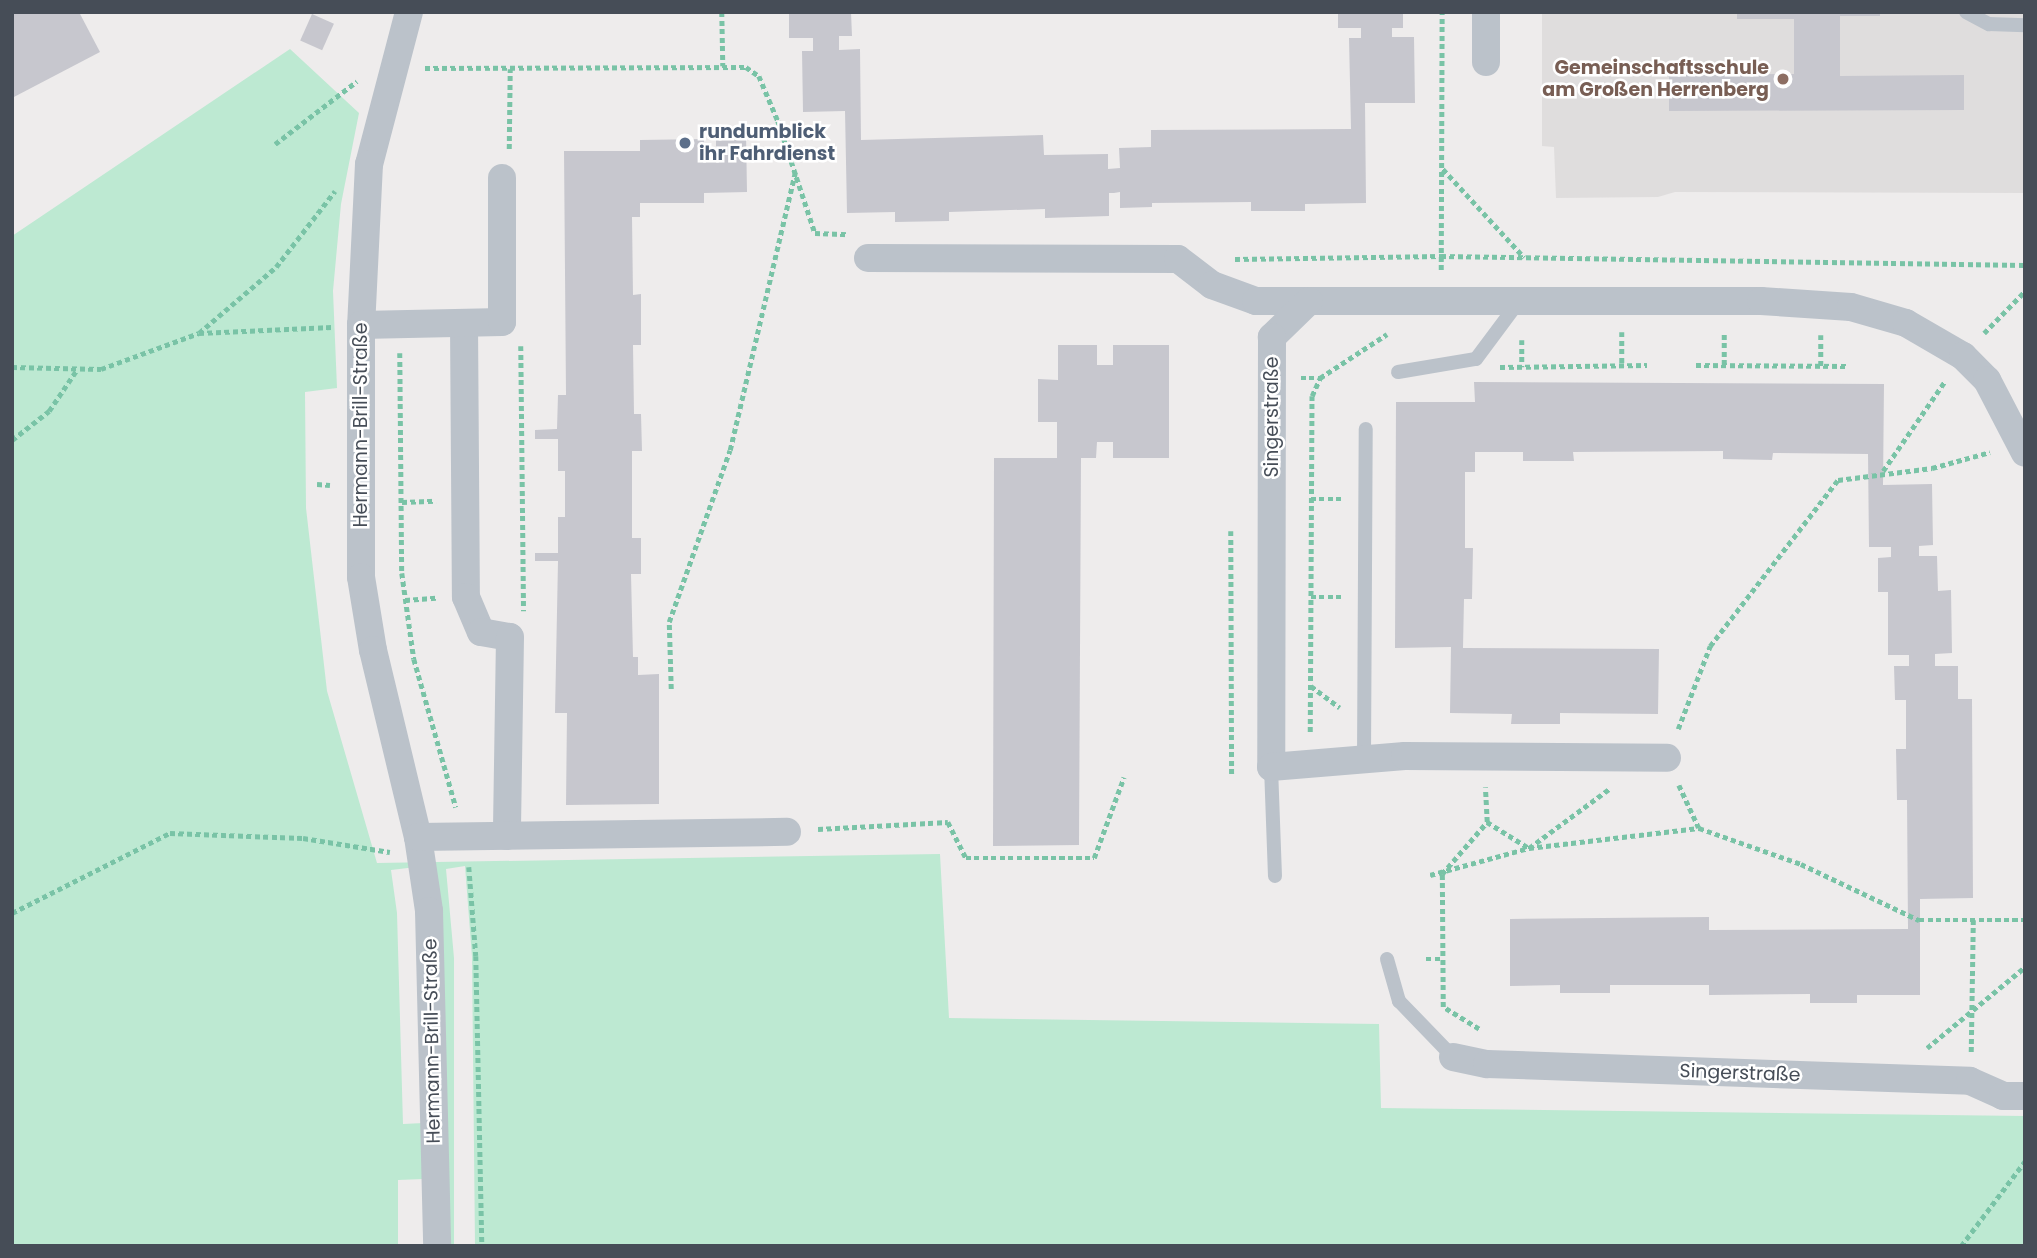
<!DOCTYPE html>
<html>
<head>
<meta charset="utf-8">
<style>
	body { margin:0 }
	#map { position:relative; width:2037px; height:1258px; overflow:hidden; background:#eeecec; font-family:Poppins,sans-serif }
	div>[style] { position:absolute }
	.education>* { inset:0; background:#dfdddd }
	.green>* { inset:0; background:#bde9d2 }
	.building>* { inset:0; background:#c7c7ce; transform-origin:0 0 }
	.path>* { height:4.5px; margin-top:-2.25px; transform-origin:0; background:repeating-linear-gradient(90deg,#79c3a6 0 5px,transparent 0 8.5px) }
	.service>* { height:14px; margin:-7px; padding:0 7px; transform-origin:7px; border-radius:7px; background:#bbc2ca }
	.minor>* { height:28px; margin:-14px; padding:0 14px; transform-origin:14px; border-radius:14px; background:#bbc2ca }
	.dots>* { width:19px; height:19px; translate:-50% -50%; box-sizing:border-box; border:4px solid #fff; border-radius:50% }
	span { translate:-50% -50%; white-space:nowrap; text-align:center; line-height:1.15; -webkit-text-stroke:5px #fff; paint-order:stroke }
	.education-label { font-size:19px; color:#785e54; font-weight:700 }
	.right { translate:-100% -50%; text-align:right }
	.service-label { font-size:19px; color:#4e5e75; font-weight:700 }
	.left { translate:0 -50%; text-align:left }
	.street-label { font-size:19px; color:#464d57 }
	.frame { position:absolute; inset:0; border:14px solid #464d57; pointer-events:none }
</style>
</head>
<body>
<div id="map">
	<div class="education">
		<div style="clip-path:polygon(1542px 12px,2025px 12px,2025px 193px,1675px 192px,1658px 197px,1556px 198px,1554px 147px,1542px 146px)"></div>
	</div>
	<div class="green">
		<div style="clip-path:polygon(evenodd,290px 49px,359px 113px,341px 204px,333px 291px,337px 388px,305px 392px,306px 508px,327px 691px,377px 863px,940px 854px,949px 1018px,1379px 1024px,1381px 1108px,2025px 1116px,2025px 1246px,475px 1246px,472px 957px,465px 866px,446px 869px,454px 958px,454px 1246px,424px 1246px,423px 1179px,398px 1180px,398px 1246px,12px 1246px,12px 236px,290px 49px,416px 867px,424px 1123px,403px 1124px,397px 913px,391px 870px,416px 867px)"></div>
	</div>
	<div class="building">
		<div style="clip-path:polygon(12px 12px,79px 12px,100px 52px,12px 98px)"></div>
		<div style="clip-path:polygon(789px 12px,851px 12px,852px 36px,839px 36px,839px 50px,860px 49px,861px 140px,1043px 135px,1044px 155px,1108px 154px,1108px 169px,1120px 168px,1119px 148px,1151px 147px,1151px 130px,1351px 129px,1349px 38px,1361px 38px,1361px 28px,1338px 28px,1338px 12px,1403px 12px,1403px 28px,1392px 28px,1392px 37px,1414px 37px,1415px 103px,1365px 103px,1366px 203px,1305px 204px,1305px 211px,1251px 211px,1251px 202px,1152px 203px,1152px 207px,1120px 208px,1120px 192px,1114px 193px,1109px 193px,1109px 216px,1045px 218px,1045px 209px,949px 212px,949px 221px,895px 222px,895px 212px,847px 213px,845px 111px,803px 112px,802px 51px,813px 51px,813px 38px,789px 38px)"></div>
		<div style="clip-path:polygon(1737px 12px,1880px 12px,1880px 16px,1840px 16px,1840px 76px,1964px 75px,1964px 110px,1669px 111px,1669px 75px,1794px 74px,1794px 19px,1737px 19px)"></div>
		<div style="left:312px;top:14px;width:24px;height:29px;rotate:24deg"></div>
		<div style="clip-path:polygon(716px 133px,746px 133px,747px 192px,704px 193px,704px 203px,640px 203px,640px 217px,632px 217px,633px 295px,641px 294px,641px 345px,633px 345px,634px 414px,641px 414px,642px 451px,632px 451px,632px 538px,641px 538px,641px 574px,631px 574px,633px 657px,638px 657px,638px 675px,659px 674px,659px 804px,566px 805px,567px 713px,555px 713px,558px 561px,535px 561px,535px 553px,558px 553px,558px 517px,565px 517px,565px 471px,558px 471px,558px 439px,535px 439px,535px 430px,557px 429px,558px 395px,566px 395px,564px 151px,640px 151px,640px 140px,704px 139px,704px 153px,716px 153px)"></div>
		<div style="clip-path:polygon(1058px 345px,1097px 345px,1097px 365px,1113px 365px,1113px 345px,1169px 345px,1169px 458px,1113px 458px,1113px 442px,1097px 442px,1096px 458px,1081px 458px,1079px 845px,993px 846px,994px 458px,1057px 458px,1057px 422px,1038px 422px,1038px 379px,1058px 380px)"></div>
		<div style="clip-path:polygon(1474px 382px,1884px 384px,1883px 485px,1932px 484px,1933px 545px,1919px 546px,1919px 556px,1937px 556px,1938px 591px,1951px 590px,1952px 653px,1935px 654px,1935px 666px,1958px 666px,1958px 699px,1972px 699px,1973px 898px,1920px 899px,1920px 995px,1857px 995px,1857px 1003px,1810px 1003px,1810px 994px,1709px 995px,1709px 985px,1610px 985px,1610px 993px,1560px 993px,1560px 985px,1510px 986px,1510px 919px,1709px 917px,1709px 930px,1908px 929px,1907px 800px,1897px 800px,1896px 749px,1906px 749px,1906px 700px,1895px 700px,1894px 666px,1909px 666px,1909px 655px,1888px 655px,1888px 592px,1878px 592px,1878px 558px,1891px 557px,1891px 547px,1869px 547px,1868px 454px,1773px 453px,1772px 460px,1723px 459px,1723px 451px,1573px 452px,1574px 461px,1523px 461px,1523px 452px,1475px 452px,1475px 472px,1465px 472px,1465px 548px,1473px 548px,1472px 599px,1464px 599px,1463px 648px,1659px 649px,1658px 714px,1560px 713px,1560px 724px,1511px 724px,1512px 714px,1450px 713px,1451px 647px,1395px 648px,1396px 402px,1475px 402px)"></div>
	</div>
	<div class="path">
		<div style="left:722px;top:12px;width:54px;rotate:88.9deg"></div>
		<div style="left:425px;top:68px;width:321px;rotate:-0.2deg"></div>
		<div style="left:746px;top:67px;width:16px;rotate:35deg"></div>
		<div style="left:759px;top:76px;width:49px;rotate:67.1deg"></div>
		<div style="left:778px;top:121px;width:118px;rotate:71.7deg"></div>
		<div style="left:815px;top:233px;width:34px;rotate:2deg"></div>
		<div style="left:275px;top:144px;width:103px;rotate:-37.5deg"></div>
		<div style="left:509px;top:149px;width:80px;rotate:-89.3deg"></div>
		<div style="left:1443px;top:169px;width:120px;rotate:47.4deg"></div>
		<div style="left:1235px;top:259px;width:206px;rotate:-0.8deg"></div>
		<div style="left:1441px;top:256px;width:584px;rotate:0.88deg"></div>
		<div style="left:1441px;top:270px;width:258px;rotate:-89.8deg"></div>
		<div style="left:1622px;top:332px;width:34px;rotate:90deg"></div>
		<div style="left:199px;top:333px;width:101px;rotate:-40.6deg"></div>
		<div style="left:276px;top:267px;width:96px;rotate:-52.2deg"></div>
		<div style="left:1984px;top:333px;width:59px;rotate:-45.7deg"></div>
		<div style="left:1821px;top:335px;width:31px;rotate:90deg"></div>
		<div style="left:1522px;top:340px;width:27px;rotate:90deg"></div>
		<div style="left:521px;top:346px;width:265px;rotate:89.4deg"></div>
		<div style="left:400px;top:353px;width:220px;rotate:89.5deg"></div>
		<div style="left:402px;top:573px;width:87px;rotate:82.1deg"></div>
		<div style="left:414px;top:659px;width:154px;rotate:74.2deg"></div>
		<div style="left:1696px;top:365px;width:150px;rotate:0.4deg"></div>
		<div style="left:1724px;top:365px;width:34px;rotate:-90deg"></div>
		<div style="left:12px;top:367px;width:89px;rotate:1.3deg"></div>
		<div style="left:101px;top:369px;width:104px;rotate:-20.2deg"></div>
		<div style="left:199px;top:333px;width:133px;rotate:-2.6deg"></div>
		<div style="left:1500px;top:367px;width:147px;rotate:-0.8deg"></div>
		<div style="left:1301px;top:378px;width:19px"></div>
		<div style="left:12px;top:440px;width:47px;rotate:-38.1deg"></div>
		<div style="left:49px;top:411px;width:48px;rotate:-56deg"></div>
		<div style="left:1883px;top:471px;width:109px;rotate:-55.4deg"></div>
		<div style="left:317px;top:484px;width:13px;rotate:4deg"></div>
		<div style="left:1311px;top:499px;width:33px"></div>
		<div style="left:402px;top:502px;width:34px;rotate:-2deg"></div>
		<div style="left:1231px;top:531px;width:244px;rotate:89.8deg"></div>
		<div style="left:1311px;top:597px;width:32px"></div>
		<div style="left:405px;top:600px;width:31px;rotate:-4deg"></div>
		<div style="left:1311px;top:686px;width:36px;rotate:37deg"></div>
		<div style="left:671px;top:689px;width:67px;rotate:-91.7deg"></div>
		<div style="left:669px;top:622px;width:182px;rotate:-70.5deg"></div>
		<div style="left:730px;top:450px;width:285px;rotate:-76.8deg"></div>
		<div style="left:1678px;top:729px;width:89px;rotate:-68.9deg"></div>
		<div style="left:1710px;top:646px;width:210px;rotate:-52.4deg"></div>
		<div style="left:1838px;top:480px;width:95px;rotate:-7.3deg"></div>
		<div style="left:1932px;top:468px;width:60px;rotate:-15.4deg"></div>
		<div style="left:1310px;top:732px;width:336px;rotate:-89.7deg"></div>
		<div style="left:1312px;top:396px;width:20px;rotate:-66deg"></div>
		<div style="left:1320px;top:378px;width:80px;rotate:-33.3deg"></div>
		<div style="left:1679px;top:785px;width:47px;rotate:65.1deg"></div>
		<div style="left:1699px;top:828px;width:108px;rotate:19.4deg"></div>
		<div style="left:1801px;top:864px;width:131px;rotate:25.4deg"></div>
		<div style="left:1919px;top:920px;width:106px"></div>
		<div style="left:1487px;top:822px;width:49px;rotate:31.8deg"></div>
		<div style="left:1529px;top:848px;width:171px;rotate:-6.7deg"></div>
		<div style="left:818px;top:829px;width:130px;rotate:-3.1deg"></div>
		<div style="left:948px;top:822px;width:40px;rotate:63.4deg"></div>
		<div style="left:966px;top:858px;width:128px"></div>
		<div style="left:1094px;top:858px;width:86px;rotate:-69.7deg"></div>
		<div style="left:469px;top:867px;width:89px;rotate:85.5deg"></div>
		<div style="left:476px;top:956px;width:290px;rotate:88.8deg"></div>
		<div style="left:1430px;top:875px;width:103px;rotate:-15.3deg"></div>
		<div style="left:1529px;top:848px;width:99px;rotate:-36.4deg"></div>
		<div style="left:12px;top:913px;width:177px;rotate:-26.9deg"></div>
		<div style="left:170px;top:833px;width:133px;rotate:2.2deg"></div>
		<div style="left:303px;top:838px;width:88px;rotate:9.1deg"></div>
		<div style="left:1426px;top:959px;width:16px"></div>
		<div style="left:1479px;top:1029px;width:42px;rotate:-148.6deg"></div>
		<div style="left:1443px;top:1007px;width:133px;rotate:-90.4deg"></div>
		<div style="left:1442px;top:874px;width:69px;rotate:-49.1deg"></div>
		<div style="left:1487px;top:822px;width:35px;rotate:-93deg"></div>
		<div style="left:1927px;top:1048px;width:127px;rotate:-39.6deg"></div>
		<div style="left:1971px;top:1052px;width:132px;rotate:-89.1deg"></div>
		<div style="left:1961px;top:1246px;width:106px;rotate:-53deg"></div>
	</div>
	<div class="service">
		<div style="left:1966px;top:12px;width:26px;rotate:28deg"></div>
		<div style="left:1989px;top:24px;width:36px;rotate:2deg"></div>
		<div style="left:1398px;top:372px;width:79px;rotate:-9.5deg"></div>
		<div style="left:1476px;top:359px;width:74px;rotate:-53.3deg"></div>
		<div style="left:1364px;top:759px;width:330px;rotate:-89.7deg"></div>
		<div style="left:1271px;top:767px;width:109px;rotate:87.9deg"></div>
		<div style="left:1387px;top:959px;width:44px;rotate:74.1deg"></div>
		<div style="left:1399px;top:1001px;width:78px;rotate:46deg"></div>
	</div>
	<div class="minor">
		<div style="left:409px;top:12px;width:157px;rotate:104.7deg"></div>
		<div style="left:369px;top:164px;width:161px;rotate:92.8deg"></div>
		<div style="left:361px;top:325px;width:252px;rotate:90deg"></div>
		<div style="left:361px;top:577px;width:74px;rotate:80.7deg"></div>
		<div style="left:373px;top:650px;width:192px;rotate:76.5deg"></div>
		<div style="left:418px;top:837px;width:75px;rotate:81.5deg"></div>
		<div style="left:429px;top:911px;width:335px;rotate:88.6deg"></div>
		<div style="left:1486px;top:12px;width:50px;rotate:90deg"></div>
		<div style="left:868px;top:258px;width:310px;rotate:0.2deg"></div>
		<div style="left:1178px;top:259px;width:43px;rotate:37.4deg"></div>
		<div style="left:1212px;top:285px;width:47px;rotate:20deg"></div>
		<div style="left:1256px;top:301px;width:505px"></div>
		<div style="left:1761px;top:301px;width:90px;rotate:3.8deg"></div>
		<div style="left:1851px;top:307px;width:57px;rotate:16.2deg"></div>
		<div style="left:1906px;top:323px;width:66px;rotate:30.1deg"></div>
		<div style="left:1963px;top:356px;width:34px;rotate:45deg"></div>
		<div style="left:1987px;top:380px;width:82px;rotate:62.5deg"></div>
		<div style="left:1309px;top:301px;width:52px;rotate:135.8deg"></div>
		<div style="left:1272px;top:337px;width:430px;rotate:90.1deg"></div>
		<div style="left:1271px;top:767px;width:134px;rotate:-4.7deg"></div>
		<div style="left:1405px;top:756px;width:262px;rotate:0.4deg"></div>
		<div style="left:464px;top:323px;width:274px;rotate:89.6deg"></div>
		<div style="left:466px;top:597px;width:38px;rotate:67deg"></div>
		<div style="left:481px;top:632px;width:29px;rotate:10deg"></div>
		<div style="left:510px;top:637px;width:199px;rotate:90.9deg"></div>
		<div style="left:361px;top:325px;width:141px;rotate:-1.2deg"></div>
		<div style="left:502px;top:322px;width:144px;rotate:-90deg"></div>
		<div style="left:418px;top:837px;width:369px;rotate:-0.8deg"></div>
		<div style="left:1453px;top:1057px;width:35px;rotate:12deg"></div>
		<div style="left:1487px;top:1064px;width:483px;rotate:2deg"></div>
		<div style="left:1970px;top:1081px;width:36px;rotate:24deg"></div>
		<div style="left:2003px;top:1096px;width:22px"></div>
	</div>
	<div class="dots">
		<div style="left:1783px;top:79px;background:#8d6e63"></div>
		<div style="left:685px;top:143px;background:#5c6f8a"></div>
	</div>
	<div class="education-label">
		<span class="right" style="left:1769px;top:79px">Gemeinschaftsschule<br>am Großen Herrenberg</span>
	</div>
	<div class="service-label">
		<span class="left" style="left:699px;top:143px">rundumblick<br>ihr Fahrdienst</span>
	</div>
	<div class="street-label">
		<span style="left:1272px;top:417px;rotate:-90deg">Singerstraße</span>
		<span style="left:361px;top:425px;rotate:-90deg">Hermann-Brill-Straße</span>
		<span style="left:432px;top:1041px;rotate:-91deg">Hermann-Brill-Straße</span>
		<span style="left:1740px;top:1073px;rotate:2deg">Singerstraße</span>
	</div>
	<div class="frame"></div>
</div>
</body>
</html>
